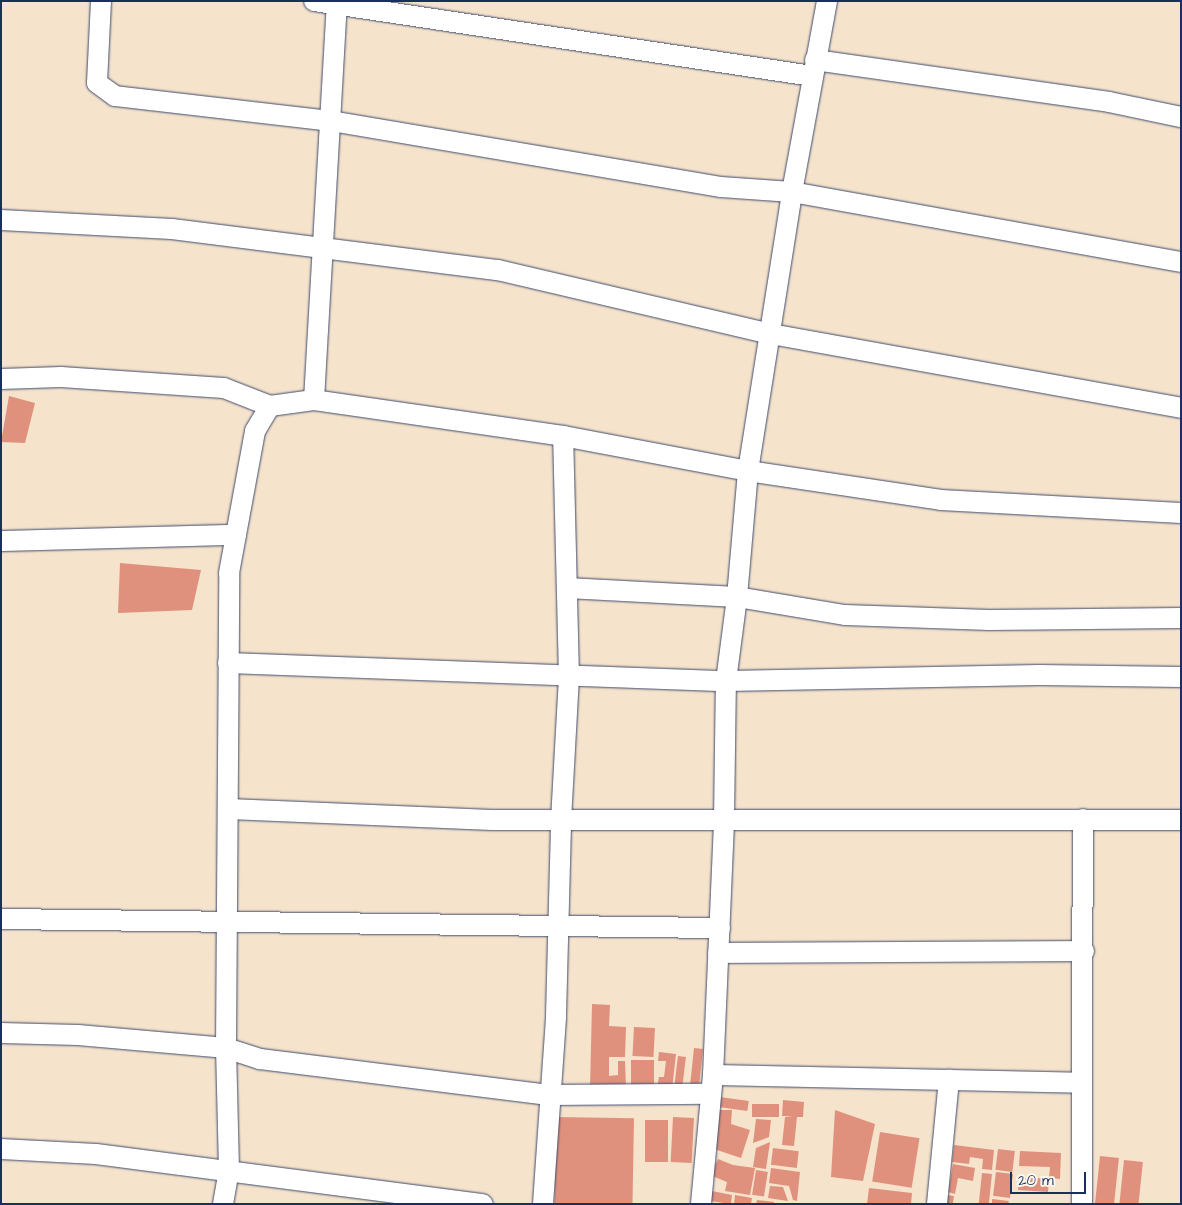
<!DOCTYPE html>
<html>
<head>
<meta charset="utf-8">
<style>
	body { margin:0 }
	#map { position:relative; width:1182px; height:1205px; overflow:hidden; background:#f6e3cb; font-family:"Architects Daughter",sans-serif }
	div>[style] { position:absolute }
	.building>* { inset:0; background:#e0917d; transform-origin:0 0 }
	.roads { filter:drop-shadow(0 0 1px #3c4a6e) drop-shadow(0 0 1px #3c4a6e) }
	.minor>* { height:20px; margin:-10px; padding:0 10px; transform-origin:10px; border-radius:10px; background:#fff }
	span { translate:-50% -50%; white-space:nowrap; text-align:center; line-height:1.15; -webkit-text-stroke:4.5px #fbf7ec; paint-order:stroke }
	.frame { position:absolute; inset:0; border:2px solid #1b2f5e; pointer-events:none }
	.scale { position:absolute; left:1010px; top:1172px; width:76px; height:22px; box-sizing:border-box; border:2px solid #1b2f5e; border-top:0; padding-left:6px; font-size:15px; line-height:18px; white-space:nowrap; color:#1b2f5e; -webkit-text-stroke:4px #fbf7ec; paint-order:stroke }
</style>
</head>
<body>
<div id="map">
	<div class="building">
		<div style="clip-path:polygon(9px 396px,35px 403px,25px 443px,1px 442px)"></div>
		<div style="clip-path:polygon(120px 563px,201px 570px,192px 610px,118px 613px)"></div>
		<div style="clip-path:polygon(592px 1004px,610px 1005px,609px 1026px,626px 1027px,625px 1057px,609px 1057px,609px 1076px,618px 1075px,618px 1061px,625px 1061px,626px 1087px,590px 1089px)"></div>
		<div style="left:634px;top:1027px;width:21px;height:29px;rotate:3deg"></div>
		<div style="left:694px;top:1048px;width:9px;height:42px;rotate:6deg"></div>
		<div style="clip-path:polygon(659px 1052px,676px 1054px,672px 1089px,657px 1088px,659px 1077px,664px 1077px,666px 1061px,658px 1061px)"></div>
		<div style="left:678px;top:1056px;width:8px;height:32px;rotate:7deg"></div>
		<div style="left:631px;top:1060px;width:23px;height:27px"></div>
		<div style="left:720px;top:1097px;width:29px;height:10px;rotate:8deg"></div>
		<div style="clip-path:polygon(783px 1100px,804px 1102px,803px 1117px,797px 1117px,794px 1146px,782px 1145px,785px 1117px,793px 1116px,782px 1116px)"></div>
		<div style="left:752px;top:1104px;width:27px;height:13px"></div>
		<div style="clip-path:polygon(715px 1110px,732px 1110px,731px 1124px,750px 1130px,741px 1158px,714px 1149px)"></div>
		<div style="clip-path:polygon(835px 1110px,875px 1124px,863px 1181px,831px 1177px)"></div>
		<div style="left:556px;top:1117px;width:78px;height:87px;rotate:1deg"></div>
		<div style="left:673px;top:1117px;width:21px;height:45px;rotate:3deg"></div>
		<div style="clip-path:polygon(756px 1119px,771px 1120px,769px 1137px,753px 1143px)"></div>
		<div style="left:645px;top:1120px;width:23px;height:42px"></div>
		<div style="left:880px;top:1132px;width:40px;height:50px;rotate:9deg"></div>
		<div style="clip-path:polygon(770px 1142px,766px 1169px,753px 1167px,756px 1148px)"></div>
		<div style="clip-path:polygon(954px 1145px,994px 1150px,992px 1170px,982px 1169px,983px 1159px,970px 1157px,969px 1164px,952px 1162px)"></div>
		<div style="left:773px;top:1148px;width:26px;height:17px;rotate:7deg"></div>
		<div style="left:998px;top:1149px;width:17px;height:21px;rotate:7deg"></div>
		<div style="clip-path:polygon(1020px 1151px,1061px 1153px,1060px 1179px,1049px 1178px,1050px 1167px,1019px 1166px)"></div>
		<div style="left:1100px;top:1156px;width:19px;height:48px;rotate:6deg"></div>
		<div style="clip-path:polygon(718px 1159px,733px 1165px,755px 1168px,750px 1195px,725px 1191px,727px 1182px,710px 1175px)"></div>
		<div style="left:1124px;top:1160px;width:19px;height:44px;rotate:6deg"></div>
		<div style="clip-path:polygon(953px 1164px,975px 1168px,973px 1181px,958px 1178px,955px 1194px,948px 1192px)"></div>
		<div style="clip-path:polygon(771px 1168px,800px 1172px,797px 1201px,793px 1200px,789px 1186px,769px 1183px)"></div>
		<div style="left:756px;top:1170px;width:12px;height:25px;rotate:9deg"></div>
		<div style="left:996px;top:1172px;width:17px;height:24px;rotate:7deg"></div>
		<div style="left:982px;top:1173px;width:10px;height:31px;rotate:6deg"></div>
		<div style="left:1019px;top:1177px;width:30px;height:13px;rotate:4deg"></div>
		<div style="clip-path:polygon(770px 1186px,783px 1187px,788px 1201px,768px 1198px)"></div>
		<div style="clip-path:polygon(869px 1188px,912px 1193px,911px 1204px,867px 1204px)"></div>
		<div style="clip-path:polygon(712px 1191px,732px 1195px,731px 1204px,710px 1201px)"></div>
		<div style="clip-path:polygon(735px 1195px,752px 1198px,751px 1204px,734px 1204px)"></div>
		<div style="left:947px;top:1195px;width:7px;height:9px;rotate:8deg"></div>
		<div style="clip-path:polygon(992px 1199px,1009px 1201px,1008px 1204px,992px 1204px)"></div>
		<div style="clip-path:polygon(757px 1200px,774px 1202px,774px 1204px,756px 1204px)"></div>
	</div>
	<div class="roads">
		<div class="minor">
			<div style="left:101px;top:1px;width:82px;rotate:92.8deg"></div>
			<div style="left:97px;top:83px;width:22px;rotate:36deg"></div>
			<div style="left:115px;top:96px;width:217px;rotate:6.6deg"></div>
			<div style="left:331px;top:121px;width:396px;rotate:9.6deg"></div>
			<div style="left:721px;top:187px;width:71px;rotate:4deg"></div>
			<div style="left:792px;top:192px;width:395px;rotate:10.2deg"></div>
			<div style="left:314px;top:1px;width:504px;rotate:8.56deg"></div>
			<div style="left:815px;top:60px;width:297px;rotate:8.1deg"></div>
			<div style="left:1109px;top:102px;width:74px;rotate:11.8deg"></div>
			<div style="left:1px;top:220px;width:171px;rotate:3deg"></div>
			<div style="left:172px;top:229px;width:329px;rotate:7.2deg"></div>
			<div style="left:498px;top:270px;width:280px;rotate:13.2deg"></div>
			<div style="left:771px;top:334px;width:417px;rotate:10.2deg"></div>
			<div style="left:1px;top:379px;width:60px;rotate:-1.9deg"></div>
			<div style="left:61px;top:377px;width:163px;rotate:3.9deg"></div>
			<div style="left:224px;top:388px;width:49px;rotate:21.4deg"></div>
			<div style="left:270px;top:406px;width:44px;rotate:-7.8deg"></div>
			<div style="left:314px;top:400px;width:252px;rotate:8.2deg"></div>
			<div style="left:563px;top:436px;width:188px;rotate:10.7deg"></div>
			<div style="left:748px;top:471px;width:195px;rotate:8.5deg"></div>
			<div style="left:941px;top:500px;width:240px;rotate:3.1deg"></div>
			<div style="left:314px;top:400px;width:400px;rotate:-86.7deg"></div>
			<div style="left:1px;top:541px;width:235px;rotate:-1.5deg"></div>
			<div style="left:567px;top:588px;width:170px;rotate:3deg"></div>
			<div style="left:737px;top:597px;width:109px;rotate:9.5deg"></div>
			<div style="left:845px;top:615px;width:144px;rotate:2deg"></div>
			<div style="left:989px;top:620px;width:192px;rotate:-0.6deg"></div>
			<div style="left:228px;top:663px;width:498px;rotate:2.1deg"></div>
			<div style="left:726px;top:681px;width:313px;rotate:-1.1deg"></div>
			<div style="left:1039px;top:675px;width:142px;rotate:0.8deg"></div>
			<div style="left:229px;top:809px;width:263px;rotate:2.4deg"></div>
			<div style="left:492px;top:820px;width:689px"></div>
			<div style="left:1px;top:919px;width:719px;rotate:0.72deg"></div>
			<div style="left:718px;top:953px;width:366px;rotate:-0.3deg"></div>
			<div style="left:1px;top:1033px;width:77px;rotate:1.5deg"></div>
			<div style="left:78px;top:1035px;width:149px;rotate:5deg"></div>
			<div style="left:226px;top:1048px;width:36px;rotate:18deg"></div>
			<div style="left:260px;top:1059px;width:291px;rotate:7.1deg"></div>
			<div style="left:549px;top:1095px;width:162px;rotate:-0.4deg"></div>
			<div style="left:713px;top:1075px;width:369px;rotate:1.2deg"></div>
			<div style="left:1px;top:1149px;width:95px;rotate:3deg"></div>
			<div style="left:96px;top:1154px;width:390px;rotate:7.4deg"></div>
			<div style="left:223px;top:1204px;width:35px;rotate:-80deg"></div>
			<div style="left:229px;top:1170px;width:122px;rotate:-91.4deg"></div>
			<div style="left:226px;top:1048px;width:475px;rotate:-89.6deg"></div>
			<div style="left:229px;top:573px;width:144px;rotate:-79.6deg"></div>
			<div style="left:255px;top:431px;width:29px;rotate:-59deg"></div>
			<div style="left:543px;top:1204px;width:188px;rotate:-86deg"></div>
			<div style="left:556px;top:1016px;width:196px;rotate:-88.5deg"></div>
			<div style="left:561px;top:820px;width:143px;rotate:-86.8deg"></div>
			<div style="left:569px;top:677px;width:241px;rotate:-91.4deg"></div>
			<div style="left:701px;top:1204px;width:130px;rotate:-84.7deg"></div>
			<div style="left:713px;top:1075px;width:256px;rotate:-87.5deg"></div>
			<div style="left:724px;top:819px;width:138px;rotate:-89.2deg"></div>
			<div style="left:726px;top:681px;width:85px;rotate:-82.5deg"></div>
			<div style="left:737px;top:597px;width:126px;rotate:-85deg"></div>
			<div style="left:748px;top:471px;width:282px;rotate:-81deg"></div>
			<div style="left:792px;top:192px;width:194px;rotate:-79.6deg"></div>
			<div style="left:937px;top:1204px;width:125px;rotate:-84.5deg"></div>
			<div style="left:1082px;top:1204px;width:385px;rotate:-89.9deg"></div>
		</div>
	</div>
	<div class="frame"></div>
	<div class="scale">20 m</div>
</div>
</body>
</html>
